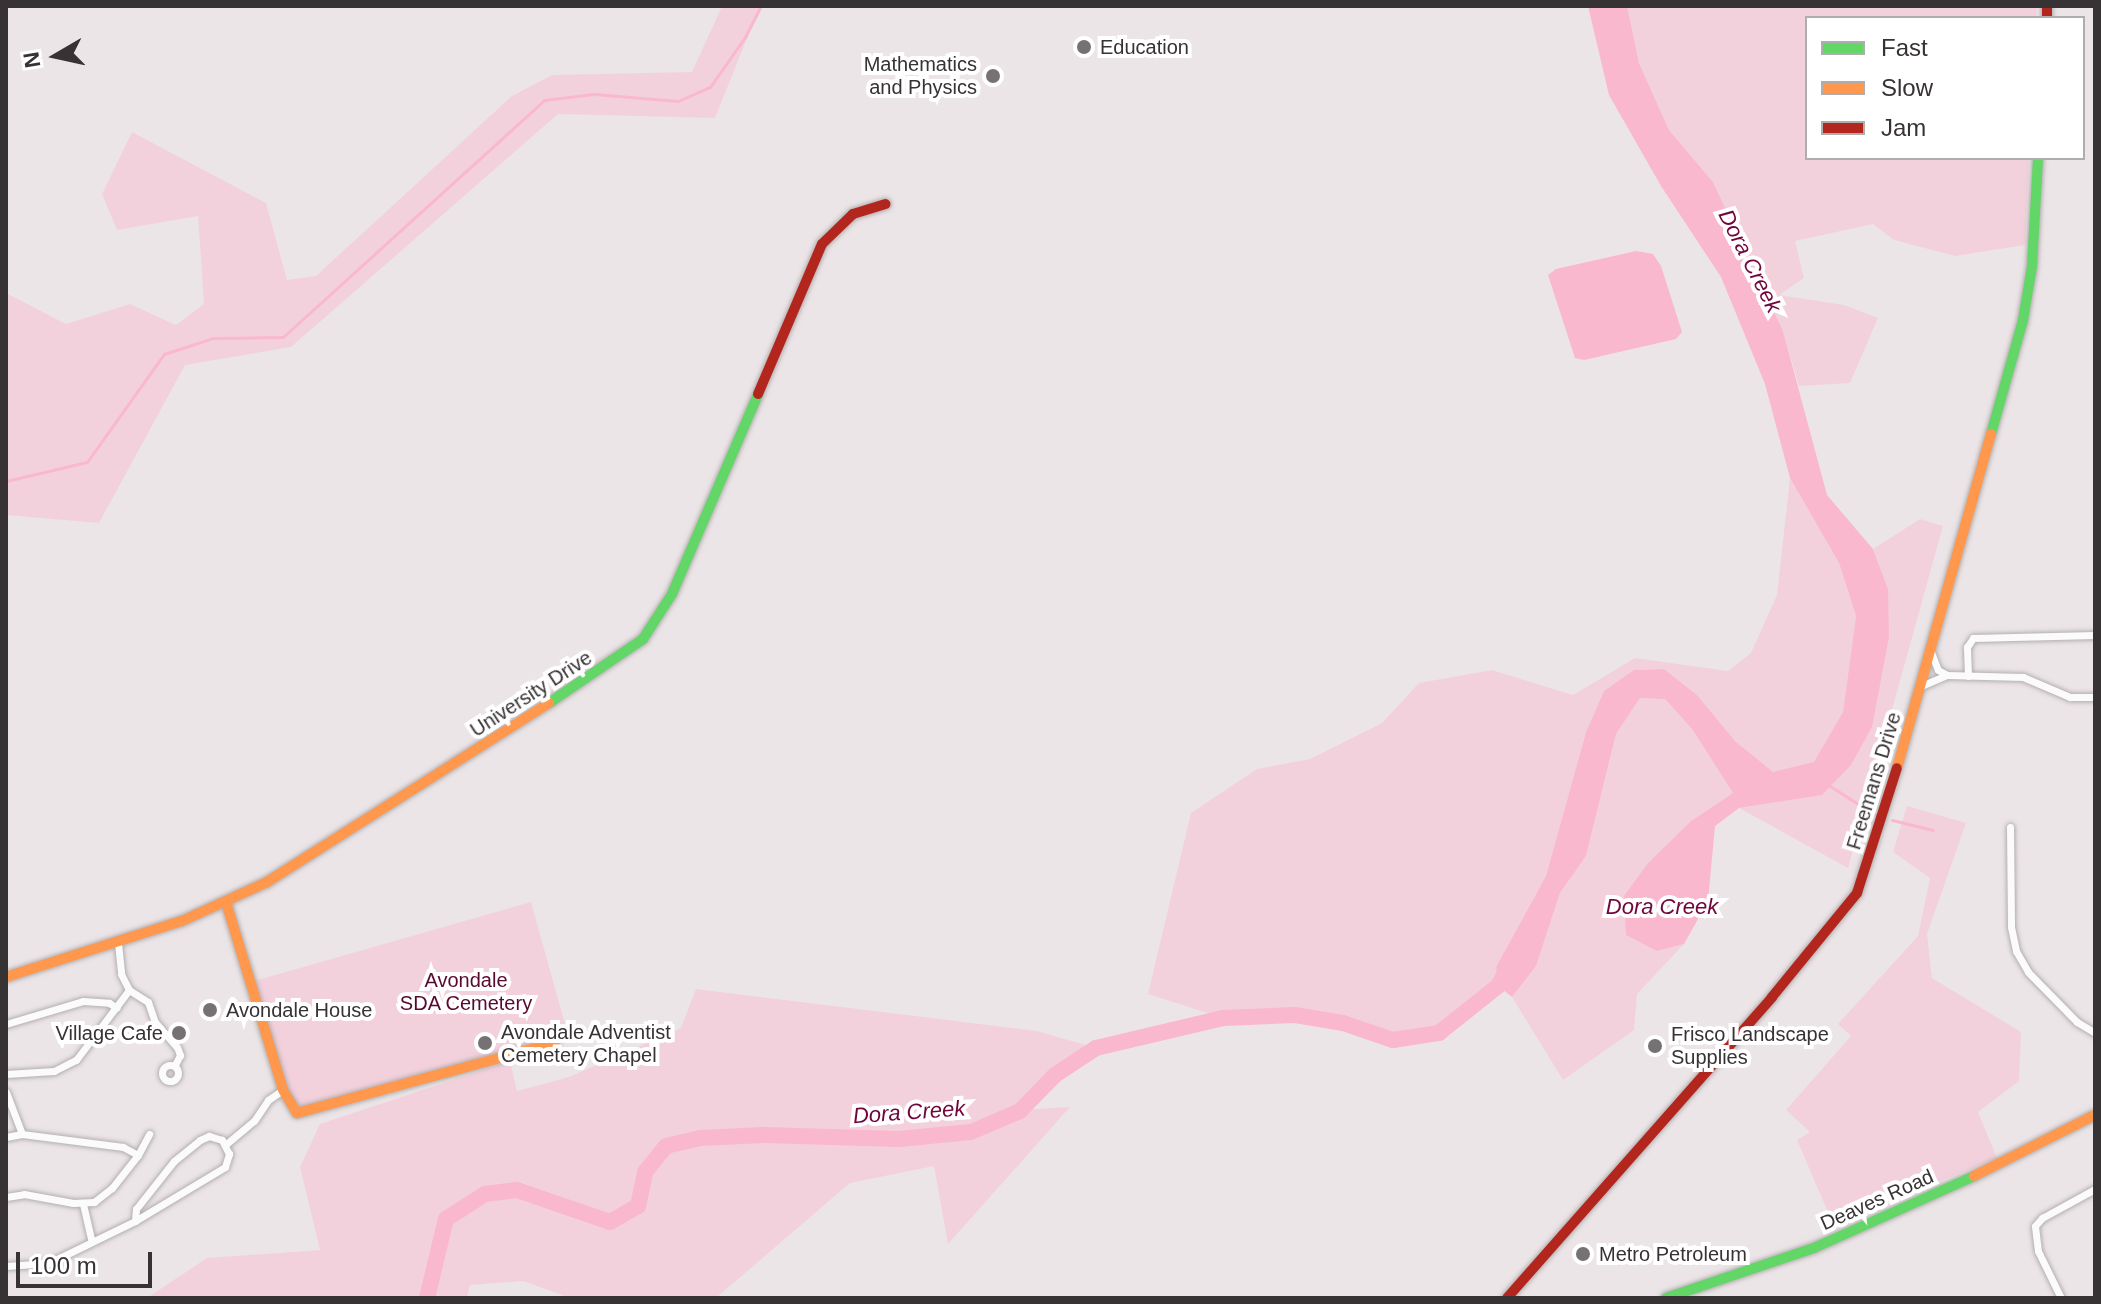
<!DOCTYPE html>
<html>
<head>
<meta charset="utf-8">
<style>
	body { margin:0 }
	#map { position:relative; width:2101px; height:1304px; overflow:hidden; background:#ece5e7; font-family:Helvetica,sans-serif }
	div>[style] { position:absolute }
	.green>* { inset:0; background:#f3d1dc }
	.water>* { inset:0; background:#f9b8ce }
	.stream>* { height:3px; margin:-1.5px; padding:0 1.5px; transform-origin:1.5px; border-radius:1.5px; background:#f9b8ce }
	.river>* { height:16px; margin:-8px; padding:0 8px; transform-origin:8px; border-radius:8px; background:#f9b8ce }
	.roads { filter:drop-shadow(0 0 2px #b3afb0) drop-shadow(0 0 2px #b3afb0) }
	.street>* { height:7px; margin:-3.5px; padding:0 3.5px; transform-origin:3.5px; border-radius:3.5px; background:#fcfbfb }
	.street>.ring { margin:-3.5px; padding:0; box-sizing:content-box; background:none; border:7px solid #fcfbfb; border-radius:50% }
	.fast>* { height:10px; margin:-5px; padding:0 5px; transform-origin:5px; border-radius:5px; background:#63d668 }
	.slow>* { height:10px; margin:-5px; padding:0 5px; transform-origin:5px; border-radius:5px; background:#ff974d }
	.jam>* { height:10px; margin:-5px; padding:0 5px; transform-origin:5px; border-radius:5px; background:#b3261e }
	.dots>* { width:22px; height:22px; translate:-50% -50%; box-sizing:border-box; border:4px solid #fff; border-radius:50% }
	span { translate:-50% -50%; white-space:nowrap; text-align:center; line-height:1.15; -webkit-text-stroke:8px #fff; paint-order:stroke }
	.poi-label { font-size:20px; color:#373233 }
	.left { translate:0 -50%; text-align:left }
	.right { translate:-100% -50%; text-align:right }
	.street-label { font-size:20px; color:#373233 }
	.park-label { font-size:20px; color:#57092e }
	.water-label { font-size:22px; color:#70063c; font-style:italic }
	.frame { position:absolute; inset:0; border:8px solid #373233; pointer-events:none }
	.legend { position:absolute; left:1805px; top:16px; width:280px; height:144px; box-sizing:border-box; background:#fff; border:2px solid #afadad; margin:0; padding:10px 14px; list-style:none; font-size:24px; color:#373233 }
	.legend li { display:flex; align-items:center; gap:16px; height:40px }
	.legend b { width:40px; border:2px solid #afadad }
	.north { position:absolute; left:16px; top:16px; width:80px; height:80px; -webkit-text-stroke:6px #fff; paint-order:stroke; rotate:261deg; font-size:22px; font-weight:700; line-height:32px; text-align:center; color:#373233 }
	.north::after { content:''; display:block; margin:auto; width:28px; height:36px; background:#373233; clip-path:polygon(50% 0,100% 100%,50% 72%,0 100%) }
	.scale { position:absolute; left:16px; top:1252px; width:136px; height:36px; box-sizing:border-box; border:4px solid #373233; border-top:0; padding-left:10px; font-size:24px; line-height:28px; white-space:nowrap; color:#373233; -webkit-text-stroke:6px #fff; paint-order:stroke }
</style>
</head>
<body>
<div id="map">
	<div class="green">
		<div style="clip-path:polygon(722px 6px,760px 6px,715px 118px,558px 114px,291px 347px,185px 365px,99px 523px,6px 515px,6px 293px,66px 324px,130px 304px,176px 325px,204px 304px,198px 216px,117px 230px,102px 194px,132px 132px,266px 203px,287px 280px,316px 276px,512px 96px,552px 75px,692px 72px)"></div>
		<div style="clip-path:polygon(1627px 6px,2037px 6px,2036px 18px,1807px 18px,1807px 158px,2029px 158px,2025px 245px,1955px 256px,1894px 240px,1873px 224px,1795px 241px,1804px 278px,1779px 295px,1844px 305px,1878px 318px,1850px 383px,1799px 386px,1783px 331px,1713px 182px,1669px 130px,1639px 63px)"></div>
		<div style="clip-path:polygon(1790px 478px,1839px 563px,1856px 616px,1843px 712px,1815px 762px,1773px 773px,1735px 741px,1697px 695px,1664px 669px,1635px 670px,1604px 691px,1586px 732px,1546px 876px,1496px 967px,1498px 986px,1439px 1033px,1393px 1040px,1343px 1023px,1295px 1015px,1223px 1018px,1148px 994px,1191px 813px,1257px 769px,1310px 759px,1382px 723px,1419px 683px,1492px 670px,1573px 695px,1635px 658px,1728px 671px,1751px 653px,1777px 595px)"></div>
		<div style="clip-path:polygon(1920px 519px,1943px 526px,1848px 868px,1739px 808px,1821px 795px,1888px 589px,1873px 549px)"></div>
		<div style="clip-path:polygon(1640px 698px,1664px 698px,1692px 729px,1733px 793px,1691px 821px,1648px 863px,1657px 951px,1684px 944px,1637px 994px,1634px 1030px,1563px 1080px,1512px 997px,1536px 966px,1560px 893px,1586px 856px,1616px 734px)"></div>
		<div style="clip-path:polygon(1907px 806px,1966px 823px,1927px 934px,1932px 978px,2021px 1032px,2019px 1081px,1978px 1112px,1997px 1158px,1833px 1224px,1797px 1140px,1810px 1132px,1786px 1110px,1851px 1036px,1838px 1024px,1918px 936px,1930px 878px,1893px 852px)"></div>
		<div style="clip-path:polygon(531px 902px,568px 1035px,304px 1109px,298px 1107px,288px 1092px,254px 981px)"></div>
		<div style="clip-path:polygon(696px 989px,1037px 1031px,1096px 1048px,1055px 1075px,1021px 1110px,1070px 1107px,948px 1244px,934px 1166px,850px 1183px,716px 1298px,570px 1298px,523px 1281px,470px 1285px,467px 1298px,147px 1298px,207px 1258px,320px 1250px,300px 1167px,320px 1124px,510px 1061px,517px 1091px,569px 1077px,681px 1028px)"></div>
	</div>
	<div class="water">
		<div style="clip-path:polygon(1588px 6px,1627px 6px,1639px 63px,1669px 130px,1713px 182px,1783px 331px,1827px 495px,1873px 549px,1888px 589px,1889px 637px,1872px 727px,1851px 765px,1822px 795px,1739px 808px,1715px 826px,1708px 901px,1684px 944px,1657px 951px,1626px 935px,1624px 896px,1648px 863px,1691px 821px,1733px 793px,1692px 729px,1665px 699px,1640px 698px,1616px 734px,1586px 856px,1560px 893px,1536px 966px,1512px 997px,1498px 986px,1496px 967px,1546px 876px,1586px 732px,1604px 691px,1634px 670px,1664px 669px,1697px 695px,1735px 741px,1773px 772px,1814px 762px,1843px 712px,1856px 616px,1839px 563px,1790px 478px,1765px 384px,1721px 277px,1661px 186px,1609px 95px)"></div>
		<div style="clip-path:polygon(1636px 251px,1653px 254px,1661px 266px,1682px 332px,1676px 339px,1584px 360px,1575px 358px,1548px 275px,1556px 269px)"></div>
	</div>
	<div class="stream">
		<div style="left:6px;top:481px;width:83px;rotate:-13.2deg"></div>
		<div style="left:87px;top:462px;width:133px;rotate:-54.5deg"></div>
		<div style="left:164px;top:354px;width:52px;rotate:-18.1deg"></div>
		<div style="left:213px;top:338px;width:70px;rotate:-0.8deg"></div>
		<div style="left:283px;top:337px;width:353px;rotate:-42.2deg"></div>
		<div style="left:544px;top:100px;width:50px;rotate:-6.8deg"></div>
		<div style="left:594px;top:94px;width:84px;rotate:4.8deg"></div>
		<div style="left:678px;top:101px;width:35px;rotate:-24deg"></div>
		<div style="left:710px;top:87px;width:61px;rotate:-55deg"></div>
		<div style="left:745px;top:37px;width:35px;rotate:-63deg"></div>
		<div style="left:1830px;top:786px;width:56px;rotate:32.6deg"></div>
		<div style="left:1892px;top:820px;width:42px;rotate:13.7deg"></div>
	</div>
	<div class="river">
		<div style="left:427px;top:1298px;width:81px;rotate:-76.5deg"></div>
		<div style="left:446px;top:1219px;width:46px;rotate:-32.7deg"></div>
		<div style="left:485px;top:1194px;width:32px;rotate:-7deg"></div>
		<div style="left:517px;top:1190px;width:98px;rotate:19deg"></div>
		<div style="left:610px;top:1222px;width:32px;rotate:-30deg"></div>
		<div style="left:638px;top:1206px;width:35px;rotate:-78deg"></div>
		<div style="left:645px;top:1172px;width:33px;rotate:-51deg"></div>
		<div style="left:666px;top:1146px;width:36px;rotate:-13deg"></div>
		<div style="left:701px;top:1138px;width:63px;rotate:-2.7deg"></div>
		<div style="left:764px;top:1135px;width:135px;rotate:1.7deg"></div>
		<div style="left:899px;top:1139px;width:72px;rotate:-5.6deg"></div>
		<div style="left:971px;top:1132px;width:53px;rotate:-23.2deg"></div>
		<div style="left:1020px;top:1111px;width:50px;rotate:-45.8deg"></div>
		<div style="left:1055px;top:1075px;width:49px;rotate:-33.4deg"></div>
		<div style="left:1096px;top:1048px;width:130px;rotate:-13.3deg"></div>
		<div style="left:1223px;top:1018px;width:72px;rotate:-2.4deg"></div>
		<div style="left:1295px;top:1015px;width:49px;rotate:9.5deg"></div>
		<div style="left:1343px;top:1023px;width:53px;rotate:18.8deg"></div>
		<div style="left:1393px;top:1040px;width:47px;rotate:-8.7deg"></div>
		<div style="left:1439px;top:1033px;width:75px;rotate:-38.5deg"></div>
		<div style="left:1498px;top:986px;width:23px;rotate:-61deg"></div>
	</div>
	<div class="roads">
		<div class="street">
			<div style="left:1931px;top:652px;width:19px;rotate:69deg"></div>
			<div style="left:1938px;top:670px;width:10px;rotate:29deg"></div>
			<div style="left:1968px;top:676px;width:29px;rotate:-92deg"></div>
			<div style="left:1967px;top:647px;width:11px;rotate:-56deg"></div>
			<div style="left:1973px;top:638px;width:122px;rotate:-1.4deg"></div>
			<div style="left:1921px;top:686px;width:28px;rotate:-23deg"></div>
			<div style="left:1947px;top:675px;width:76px;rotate:1.5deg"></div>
			<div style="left:2023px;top:677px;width:51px;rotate:23.1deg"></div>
			<div style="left:2070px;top:697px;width:25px"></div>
			<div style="left:2010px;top:827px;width:100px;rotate:89.4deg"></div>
			<div style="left:2011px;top:927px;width:25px;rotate:78deg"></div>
			<div style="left:2016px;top:951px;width:24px;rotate:60deg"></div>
			<div style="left:2028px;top:972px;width:70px;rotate:45.6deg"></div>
			<div style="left:2077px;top:1022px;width:21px;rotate:31deg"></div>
			<div style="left:118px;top:943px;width:31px;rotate:84deg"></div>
			<div style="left:121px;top:974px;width:18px;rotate:63deg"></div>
			<div style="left:129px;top:990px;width:22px;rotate:32deg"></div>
			<div style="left:148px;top:1002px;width:21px;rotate:71deg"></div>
			<div style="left:155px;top:1022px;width:33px;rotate:49deg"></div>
			<div style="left:177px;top:1047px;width:9px;rotate:69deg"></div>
			<div style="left:180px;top:1055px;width:11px;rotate:117deg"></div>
			<div style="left:6px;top:1024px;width:80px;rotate:-16.6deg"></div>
			<div style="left:83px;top:1001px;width:26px;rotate:4deg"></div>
			<div style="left:109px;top:1003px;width:9px;rotate:32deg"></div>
			<div class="ring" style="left:162px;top:1065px;width:9px;height:9px"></div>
			<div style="left:6px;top:1074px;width:48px;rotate:-3.6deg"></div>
			<div style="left:54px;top:1071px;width:25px;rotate:-27deg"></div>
			<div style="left:76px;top:1060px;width:88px;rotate:-52.9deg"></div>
			<div style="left:6px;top:1092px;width:45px;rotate:69.1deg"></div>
			<div style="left:6px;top:1137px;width:16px;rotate:-11deg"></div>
			<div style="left:22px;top:1134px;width:102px;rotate:7.3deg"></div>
			<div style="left:123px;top:1147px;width:17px;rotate:28deg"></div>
			<div style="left:225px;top:1145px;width:38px;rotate:-40deg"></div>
			<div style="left:254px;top:1121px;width:25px;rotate:-56deg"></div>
			<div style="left:268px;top:1100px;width:18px;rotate:-34deg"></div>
			<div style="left:6px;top:1197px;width:18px;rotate:-9deg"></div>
			<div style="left:24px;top:1194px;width:50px;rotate:10.4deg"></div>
			<div style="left:73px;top:1203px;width:21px;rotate:-3deg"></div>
			<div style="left:94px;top:1202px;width:23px;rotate:-38deg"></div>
			<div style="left:112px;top:1188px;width:42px;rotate:-51.8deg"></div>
			<div style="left:138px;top:1155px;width:24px;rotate:-62deg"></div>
			<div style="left:83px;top:1204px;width:37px;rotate:77deg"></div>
			<div style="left:6px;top:1266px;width:43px;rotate:-4deg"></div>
			<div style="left:49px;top:1263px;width:96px;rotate:-26deg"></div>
			<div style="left:135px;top:1221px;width:105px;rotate:-31deg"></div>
			<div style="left:225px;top:1167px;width:14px;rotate:-73deg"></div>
			<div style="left:229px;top:1154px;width:16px;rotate:-117deg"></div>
			<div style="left:222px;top:1140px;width:14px;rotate:-163deg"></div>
			<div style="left:209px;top:1136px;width:10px;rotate:156deg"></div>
			<div style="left:200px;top:1140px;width:33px;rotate:141deg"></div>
			<div style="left:174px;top:1161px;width:61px;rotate:128.4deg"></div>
			<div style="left:136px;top:1209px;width:12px;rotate:95deg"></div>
			<div style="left:2061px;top:1298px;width:52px;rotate:-116.1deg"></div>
			<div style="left:2038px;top:1251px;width:25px;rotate:-97deg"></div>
			<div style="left:2035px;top:1226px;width:11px;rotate:-49deg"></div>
			<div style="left:2042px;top:1218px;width:60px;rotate:-28.7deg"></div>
		</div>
		<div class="fast">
			<div style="left:1991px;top:434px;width:118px;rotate:-74.3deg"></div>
			<div style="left:2023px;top:320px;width:55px;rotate:-80.5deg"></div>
			<div style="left:2032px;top:266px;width:108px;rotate:-86.8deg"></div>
			<div style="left:549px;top:703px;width:114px;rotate:-34.2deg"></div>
			<div style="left:643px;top:639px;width:54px;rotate:-57.2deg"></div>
			<div style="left:672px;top:594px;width:218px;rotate:-66.7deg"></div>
			<div style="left:1666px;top:1298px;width:156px;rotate:-18.7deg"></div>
			<div style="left:1814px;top:1248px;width:175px;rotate:-24.2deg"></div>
		</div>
		<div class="slow">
			<div style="left:1897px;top:768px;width:347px;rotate:-74.3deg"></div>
			<div style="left:226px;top:902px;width:196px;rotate:73.1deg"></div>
			<div style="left:283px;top:1090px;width:27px;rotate:59deg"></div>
			<div style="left:297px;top:1113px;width:267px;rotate:-15.2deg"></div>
			<div style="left:6px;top:977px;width:185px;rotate:-17.7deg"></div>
			<div style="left:182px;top:921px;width:94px;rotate:-24.6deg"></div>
			<div style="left:267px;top:882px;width:334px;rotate:-32.4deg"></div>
			<div style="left:1974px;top:1176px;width:136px;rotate:-26.8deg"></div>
		</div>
		<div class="jam">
			<div style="left:2047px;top:6px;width:12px;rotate:90deg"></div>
			<div style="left:758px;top:394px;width:163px;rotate:-66.9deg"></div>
			<div style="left:822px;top:244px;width:43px;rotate:-44.1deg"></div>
			<div style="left:853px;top:214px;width:34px;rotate:-17deg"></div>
			<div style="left:1507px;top:1298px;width:401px;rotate:-48.6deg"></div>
			<div style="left:1772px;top:997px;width:134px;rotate:-50.7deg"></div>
			<div style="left:1857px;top:893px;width:131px;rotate:-72.3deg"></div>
		</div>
	</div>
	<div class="dots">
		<div style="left:1084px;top:47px;background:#767172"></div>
		<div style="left:993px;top:76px;background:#767172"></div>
		<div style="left:210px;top:1010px;background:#767172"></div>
		<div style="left:179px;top:1033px;background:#767172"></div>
		<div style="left:485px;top:1043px;background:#767172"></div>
		<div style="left:1655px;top:1046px;background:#767172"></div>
		<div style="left:1583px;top:1254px;background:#767172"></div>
	</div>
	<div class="poi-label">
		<span class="left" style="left:1100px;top:47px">Education</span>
		<span class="right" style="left:977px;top:76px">Mathematics<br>and Physics</span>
		<span class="left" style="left:226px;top:1010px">Avondale House</span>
		<span class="left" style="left:501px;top:1044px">Avondale Adventist<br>Cemetery Chapel</span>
		<span class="right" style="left:163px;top:1033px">Village Cafe</span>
		<span class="left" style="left:1671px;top:1046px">Frisco Landscape<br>Supplies</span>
		<span class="left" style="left:1599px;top:1254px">Metro Petroleum</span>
	</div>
	<div class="street-label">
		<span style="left:531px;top:694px;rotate:-33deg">University Drive</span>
		<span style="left:1874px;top:781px;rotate:-73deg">Freemans Drive</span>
		<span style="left:1877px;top:1200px;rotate:-24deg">Deaves Road</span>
	</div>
	<div class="park-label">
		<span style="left:466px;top:992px">Avondale<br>SDA Cemetery</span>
	</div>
	<div class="water-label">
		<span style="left:1750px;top:261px;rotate:63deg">Dora Creek</span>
		<span style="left:1662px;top:907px">Dora Creek</span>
		<span style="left:909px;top:1112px;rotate:-4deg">Dora Creek</span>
	</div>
	<div class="frame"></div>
	<ul class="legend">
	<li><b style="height:10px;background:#63d668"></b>Fast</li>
	<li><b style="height:10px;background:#ff974d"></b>Slow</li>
	<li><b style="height:10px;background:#b3261e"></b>Jam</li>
	</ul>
	<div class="north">N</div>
	<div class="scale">100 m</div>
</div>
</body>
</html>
